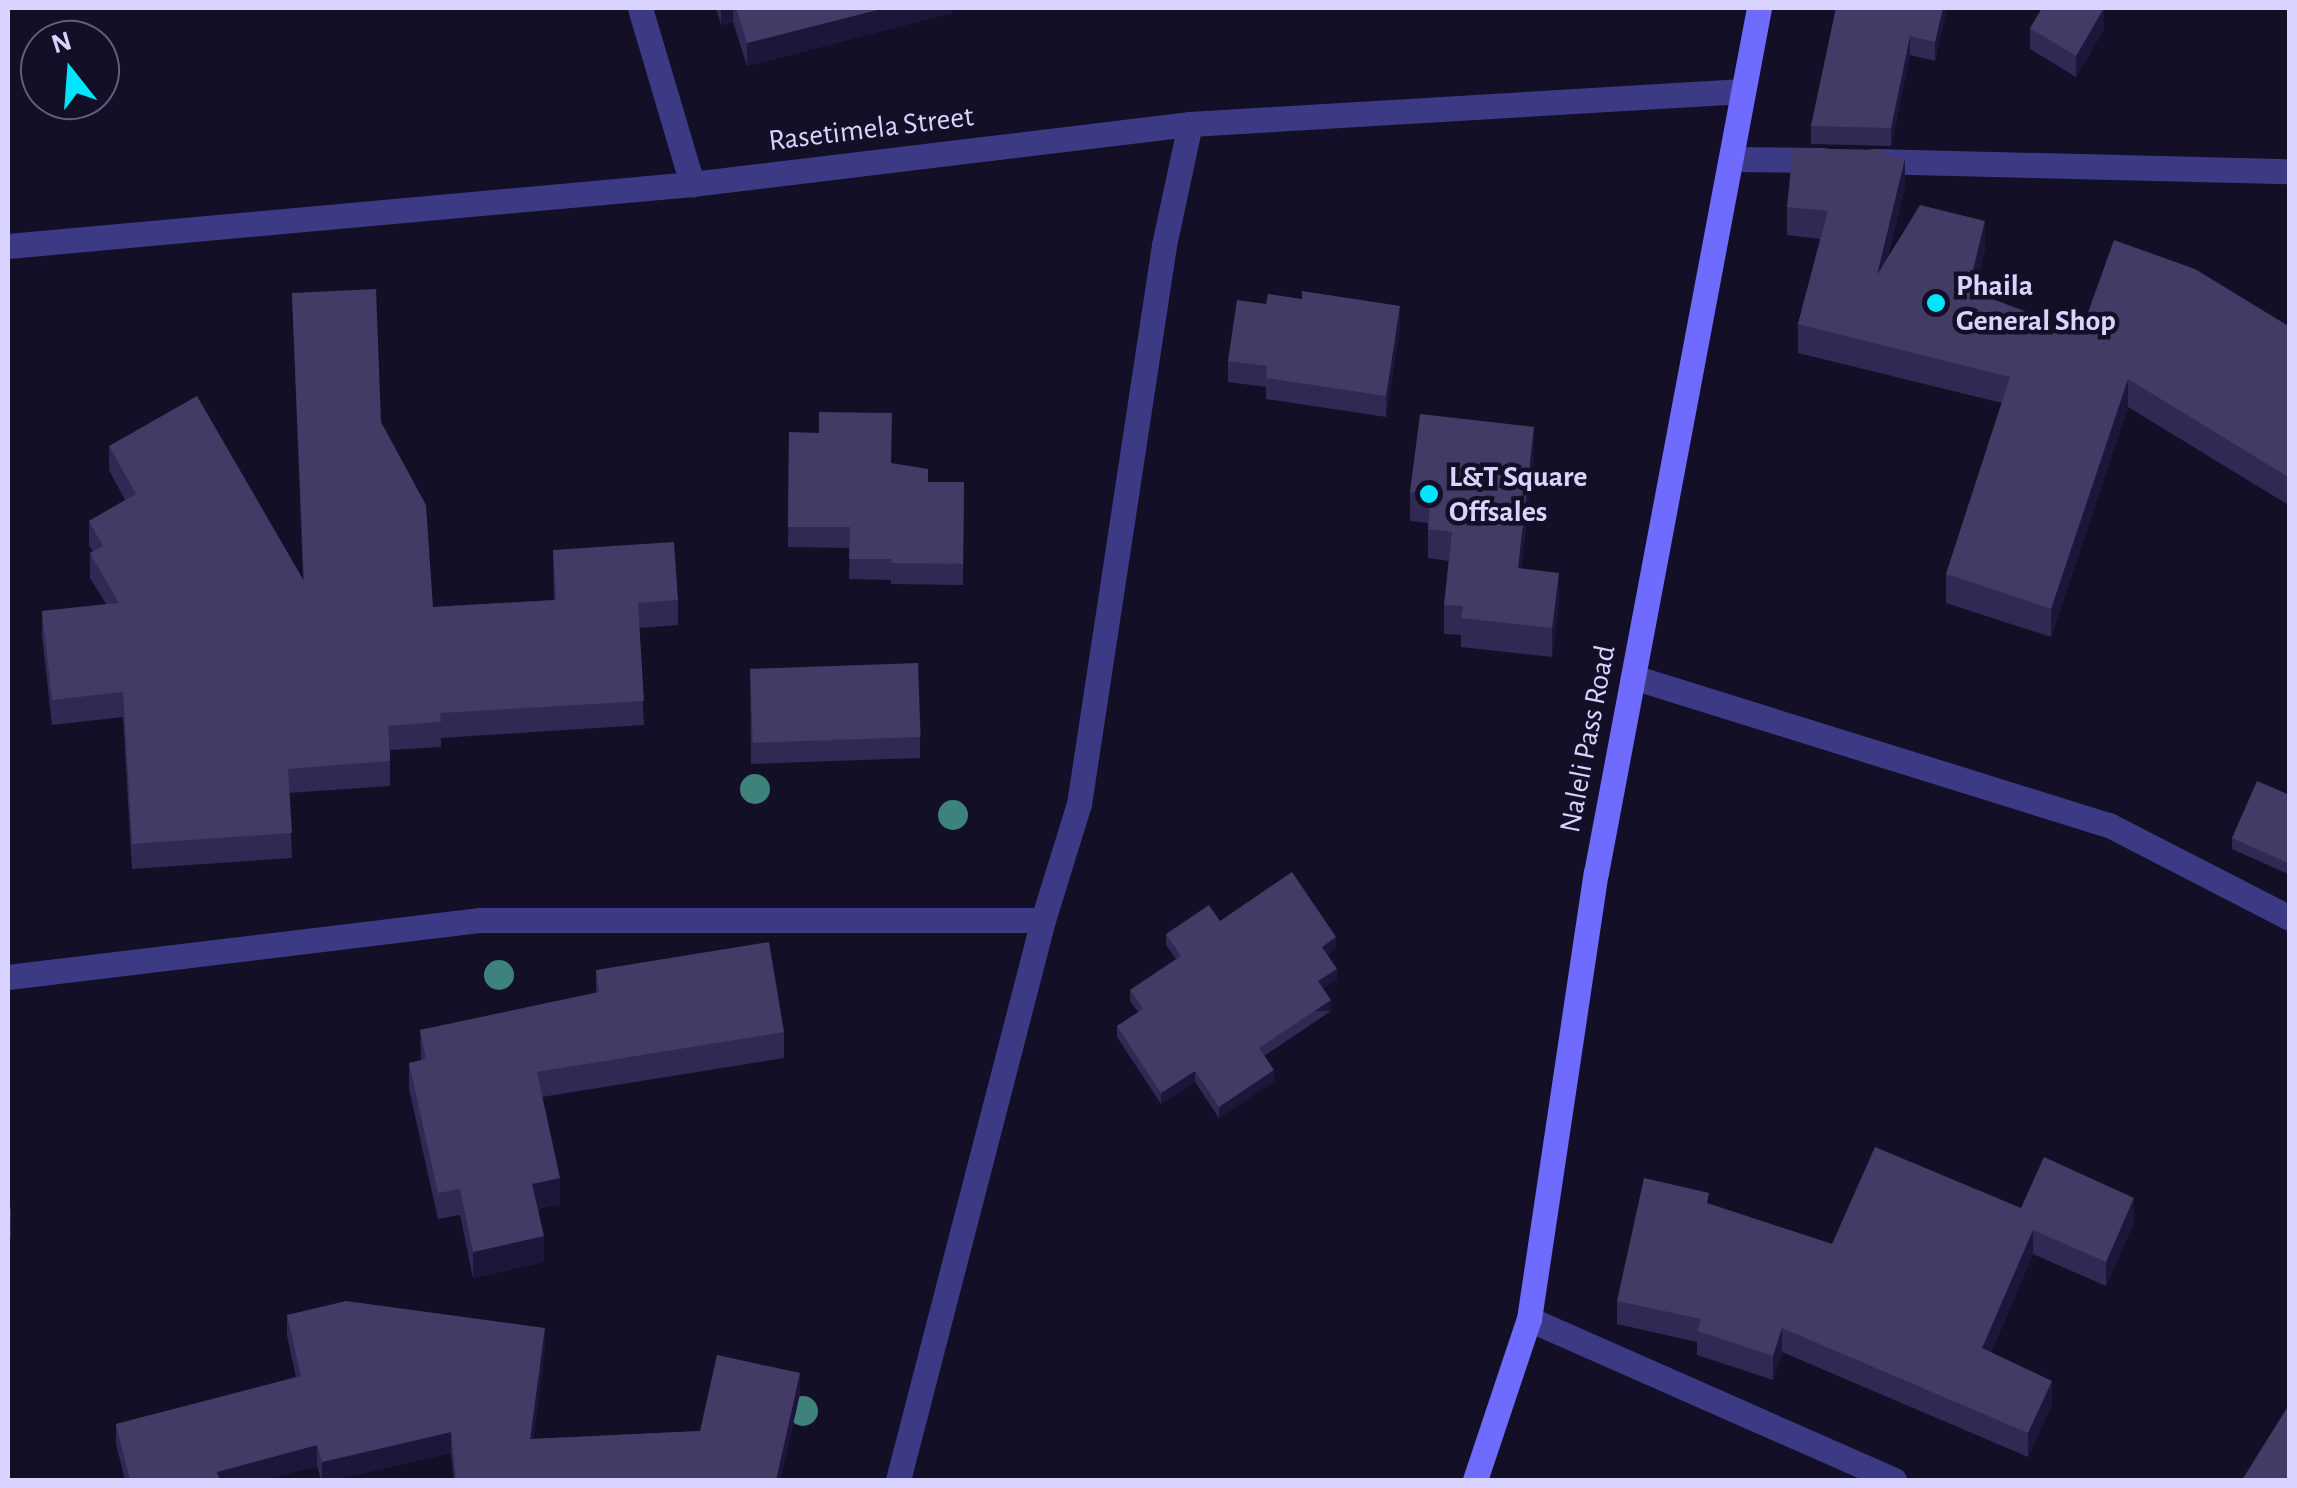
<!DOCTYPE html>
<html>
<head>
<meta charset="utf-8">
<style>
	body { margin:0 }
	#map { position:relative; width:2297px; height:1488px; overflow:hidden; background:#130f26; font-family:"Alegreya Sans",sans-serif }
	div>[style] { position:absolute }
	.street>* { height:25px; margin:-12.5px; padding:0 12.5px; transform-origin:12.5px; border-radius:12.5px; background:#3d3a85 }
	.secondary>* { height:25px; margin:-12.5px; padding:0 12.5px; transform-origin:12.5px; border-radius:12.5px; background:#6f6bff }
	.trees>* { width:30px; height:30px; margin:-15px; border-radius:50%; background:#3d827b }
	.wall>* { inset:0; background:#312854 }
	.shaded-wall>* { inset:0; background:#1d163a; transform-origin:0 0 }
	.building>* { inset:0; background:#433a66; transform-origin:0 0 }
	.dots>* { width:28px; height:28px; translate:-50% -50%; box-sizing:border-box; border:5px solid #130f26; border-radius:50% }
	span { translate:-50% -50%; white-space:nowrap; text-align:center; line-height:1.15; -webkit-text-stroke:9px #130f26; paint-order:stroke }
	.street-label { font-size:30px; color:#d9d4ff }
	.poi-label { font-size:30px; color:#d9d4ff; font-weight:700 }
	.left { translate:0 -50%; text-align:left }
	.frame { position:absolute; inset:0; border:10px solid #d9d4ff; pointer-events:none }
	.north { position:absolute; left:20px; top:20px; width:100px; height:100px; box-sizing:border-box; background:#130f26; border:2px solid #625e7d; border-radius:50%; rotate:343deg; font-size:28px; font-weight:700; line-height:40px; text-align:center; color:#d9d4ff }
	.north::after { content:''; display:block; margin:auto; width:35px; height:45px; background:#00e5ff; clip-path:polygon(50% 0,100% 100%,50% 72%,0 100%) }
</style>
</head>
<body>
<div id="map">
	<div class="street">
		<div style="left:640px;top:8px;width:184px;rotate:73.5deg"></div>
		<div style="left:1733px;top:159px;width:90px;rotate:0.6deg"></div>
		<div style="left:1873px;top:161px;width:417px;rotate:1.4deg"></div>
		<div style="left:8px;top:246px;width:687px;rotate:-5.18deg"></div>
		<div style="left:692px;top:184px;width:502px;rotate:-6.87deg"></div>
		<div style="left:1190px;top:124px;width:554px;rotate:-3.42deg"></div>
		<div style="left:1633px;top:677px;width:498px;rotate:17.3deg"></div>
		<div style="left:2109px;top:825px;width:203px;rotate:27.2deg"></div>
		<div style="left:8px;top:977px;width:474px;rotate:-6.9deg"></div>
		<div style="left:479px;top:920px;width:564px"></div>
		<div style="left:1529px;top:1319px;width:399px;rotate:23.8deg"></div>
		<div style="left:898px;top:1480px;width:578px;rotate:-75.48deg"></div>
		<div style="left:1043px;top:920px;width:121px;rotate:-72.8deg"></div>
		<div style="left:1079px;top:804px;width:565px;rotate:-81.35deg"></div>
		<div style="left:1164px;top:245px;width:124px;rotate:-77.9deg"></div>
	</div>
	<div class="secondary">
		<div style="left:1475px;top:1480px;width:170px;rotate:-71.5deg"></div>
		<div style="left:1529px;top:1319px;width:451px;rotate:-81.5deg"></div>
		<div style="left:1596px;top:873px;width:880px;rotate:-79.33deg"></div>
	</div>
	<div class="trees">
		<div style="left:755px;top:789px"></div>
		<div style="left:953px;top:815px"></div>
		<div style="left:499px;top:975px"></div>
		<div style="left:803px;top:1411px"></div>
	</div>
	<div class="wall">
		<div style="clip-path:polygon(716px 8px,952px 8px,952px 13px,747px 66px,733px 22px,721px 25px)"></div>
		<div style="clip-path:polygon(1836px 8px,1947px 8px,1935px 61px,1910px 55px,1891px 146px,1811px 144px,1811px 126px)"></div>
		<div style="clip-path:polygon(2030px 28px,2104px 29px,2076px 77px,2030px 49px)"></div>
		<div style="clip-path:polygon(1884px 156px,1905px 187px,1888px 257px,1985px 249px,1974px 293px,2081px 332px,2290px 327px,2290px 506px,2128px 407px,2051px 637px,1946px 603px,1946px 574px,2002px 403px,1798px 353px,1798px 324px,1820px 239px,1787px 235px,1787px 207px)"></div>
		<div style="clip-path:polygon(292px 293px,381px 422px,433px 607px,554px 600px,553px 550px,678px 600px,678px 625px,639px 628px,644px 725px,441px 738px,441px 747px,390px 750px,390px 786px,289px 793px,292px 858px,132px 869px,123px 717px,52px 725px,42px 636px,42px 611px,106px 604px,90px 578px,90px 553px,93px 551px,89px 546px,89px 521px,125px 500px,109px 470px,109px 446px,303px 579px)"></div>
		<div style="clip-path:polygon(1400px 327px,1386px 417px,1266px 399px,1266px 387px,1228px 382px,1228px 361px)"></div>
		<div style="clip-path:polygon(789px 432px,891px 463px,928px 482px,964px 482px,963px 585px,891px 584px,891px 580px,849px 579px,850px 548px,788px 547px)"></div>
		<div style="clip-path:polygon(1534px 456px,1521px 569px,1559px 602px,1552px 657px,1461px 647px,1461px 635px,1444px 634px,1444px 605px,1449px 561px,1428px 558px,1428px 523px,1410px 521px,1410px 492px)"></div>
		<div style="clip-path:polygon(750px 669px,920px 737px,920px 758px,751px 764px)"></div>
		<div style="clip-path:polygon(2290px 795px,2290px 875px,2232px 849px,2232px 838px)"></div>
		<div style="clip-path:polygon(1220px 921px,1336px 948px,1327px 955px,1337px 980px,1323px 988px,1331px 1011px,1264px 1056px,1274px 1081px,1219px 1118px,1195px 1082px,1161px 1104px,1117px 1037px,1117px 1026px,1138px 1012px,1130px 1001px,1130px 990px,1176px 959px,1166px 945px,1166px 934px)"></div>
		<div style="clip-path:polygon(596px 970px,784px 1032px,784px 1058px,542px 1097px,560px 1204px,538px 1209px,544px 1262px,473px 1278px,460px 1215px,438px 1219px,409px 1089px,409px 1063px,421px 1060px,420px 1030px,596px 993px)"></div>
		<div style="clip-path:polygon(8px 1178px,11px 1217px,11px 1238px,8px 1238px)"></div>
		<div style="clip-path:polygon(1709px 1204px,1832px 1244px,2021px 1208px,2134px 1222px,2106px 1286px,2033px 1254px,1991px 1352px,2052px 1404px,2028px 1457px,1782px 1352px,1773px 1380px,1697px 1355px,1697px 1342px,1617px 1324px,1617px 1301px)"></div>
		<div style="clip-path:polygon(287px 1315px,545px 1349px,533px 1439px,700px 1431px,800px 1394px,780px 1480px,454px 1480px,451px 1453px,332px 1480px,321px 1480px,317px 1466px,263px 1480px,125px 1480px,116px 1444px,116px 1424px,296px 1377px,287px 1336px)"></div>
	</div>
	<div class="shaded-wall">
		<div style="clip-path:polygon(721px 8px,733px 8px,733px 22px,721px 25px)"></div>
		<div style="clip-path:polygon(885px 8px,952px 8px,952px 13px,747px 66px,747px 43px)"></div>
		<div style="clip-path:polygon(1943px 8px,1947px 8px,1935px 61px,1935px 42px)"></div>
		<div style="clip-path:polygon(2104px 8px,2104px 29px,2076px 77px,2076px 56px)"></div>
		<div style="clip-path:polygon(1910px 36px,1910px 55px,1891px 146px,1891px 128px)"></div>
		<div style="clip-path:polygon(1905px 158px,1905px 187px,1877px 304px,1877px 275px)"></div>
		<div style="clip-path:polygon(1985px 221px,1985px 249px,1968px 319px,1968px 290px)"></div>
		<div style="clip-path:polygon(1400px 306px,1400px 327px,1386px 417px,1386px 396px)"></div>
		<div style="clip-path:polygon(2128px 379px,2128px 407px,2051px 637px,2051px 609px)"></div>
		<div style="clip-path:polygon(1534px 427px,1534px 456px,1518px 598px,1518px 568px)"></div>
		<div style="clip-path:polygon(1559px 573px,1559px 602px,1552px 657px,1552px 628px)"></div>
		<div style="clip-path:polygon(1336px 937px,1336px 948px,1322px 958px,1322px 947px)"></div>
		<div style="clip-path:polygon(1337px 969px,1337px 980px,1318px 992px,1318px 981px)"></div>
		<div style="left:1331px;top:1000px;width:11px;height:87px;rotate:90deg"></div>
		<div style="clip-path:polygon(1274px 1070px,1274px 1081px,1219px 1118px,1219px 1107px)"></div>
		<div style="clip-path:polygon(1195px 1071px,1195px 1082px,1161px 1104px,1161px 1093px)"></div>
		<div style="clip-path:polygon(560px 1178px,560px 1204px,532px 1210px,532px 1184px)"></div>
		<div style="clip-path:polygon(2134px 1198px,2134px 1222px,2106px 1286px,2106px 1262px)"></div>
		<div style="clip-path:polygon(2033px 1230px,2033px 1254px,1982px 1372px,1982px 1348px)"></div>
		<div style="clip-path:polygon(544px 1236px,544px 1262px,473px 1278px,473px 1252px)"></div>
		<div style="clip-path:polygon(545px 1328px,545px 1349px,530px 1460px,530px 1439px)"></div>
		<div style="clip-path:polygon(1782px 1328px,1782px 1352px,1773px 1380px,1773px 1356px)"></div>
		<div style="clip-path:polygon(800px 1373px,800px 1394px,780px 1480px,776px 1480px)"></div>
		<div style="clip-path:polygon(2052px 1381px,2052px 1404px,2028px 1457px,2028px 1433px)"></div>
		<div style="clip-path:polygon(451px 1432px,451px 1453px,332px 1480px,322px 1480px,322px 1462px)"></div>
		<div style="clip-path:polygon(317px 1445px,317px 1466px,263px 1480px,217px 1480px,217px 1472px)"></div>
	</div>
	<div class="building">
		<div style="clip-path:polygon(736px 8px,885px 8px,747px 43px)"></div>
		<div style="clip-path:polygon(1836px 8px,1943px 8px,1935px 42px,1910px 36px,1891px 128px,1811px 126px)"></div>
		<div style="clip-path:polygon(2042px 8px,2104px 8px,2076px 56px,2030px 28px)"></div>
		<div style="clip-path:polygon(1793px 148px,1884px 150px,1883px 156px,1905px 158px,1877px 275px,1920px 205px,1985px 221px,1968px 290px,2081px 332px,2114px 240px,2195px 269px,2290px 327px,2290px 478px,2128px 379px,2051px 609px,1946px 574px,2010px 377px,1798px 324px,1828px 211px,1787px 207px)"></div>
		<div style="clip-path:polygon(376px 289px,381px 422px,426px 505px,433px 607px,556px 600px,553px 550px,674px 542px,678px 600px,638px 603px,644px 701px,440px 713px,441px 722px,388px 726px,390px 761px,288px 769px,292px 833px,132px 844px,123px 692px,52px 700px,42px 611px,119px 603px,90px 553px,103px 546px,89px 521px,136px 494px,109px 446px,197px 396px,304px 581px,292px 293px)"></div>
		<div style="clip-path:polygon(1302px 291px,1400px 306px,1386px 396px,1266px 378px,1267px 366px,1228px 361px,1237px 300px,1266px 304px,1268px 294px,1302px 299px)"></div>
		<div style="clip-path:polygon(819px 412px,892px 413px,891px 463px,928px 469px,928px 482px,964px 482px,963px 564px,891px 563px,892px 559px,849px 559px,850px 527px,788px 527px,789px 432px,819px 433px)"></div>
		<div style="clip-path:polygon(1420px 414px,1534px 427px,1518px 568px,1559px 573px,1552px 628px,1461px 618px,1463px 606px,1444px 605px,1452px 532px,1428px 529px,1431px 494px,1410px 492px)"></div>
		<div style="left:918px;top:663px;width:74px;height:168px;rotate:88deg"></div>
		<div style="clip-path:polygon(2257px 781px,2290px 795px,2290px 864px,2232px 838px)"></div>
		<div style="clip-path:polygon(1292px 872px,1336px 937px,1322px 947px,1337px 969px,1318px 981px,1331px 1000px,1259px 1048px,1274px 1070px,1219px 1107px,1195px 1071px,1161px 1093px,1117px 1026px,1143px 1009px,1130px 990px,1181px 956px,1166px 934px,1209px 905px,1220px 921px)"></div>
		<div style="clip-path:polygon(769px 942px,784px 1032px,537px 1072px,560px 1178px,532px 1184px,544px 1236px,473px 1252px,460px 1189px,438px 1193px,409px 1063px,426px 1059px,420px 1030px,599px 992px,596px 970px)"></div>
		<div style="clip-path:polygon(1875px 1147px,2021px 1208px,2044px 1157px,2134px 1198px,2106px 1262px,2033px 1230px,1982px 1348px,2052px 1381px,2028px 1433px,1782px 1328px,1773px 1356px,1697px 1331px,1701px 1319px,1617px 1301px,1644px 1178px,1709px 1193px,1707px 1203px,1832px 1244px)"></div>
		<div style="clip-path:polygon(8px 1178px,11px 1217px,8px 1217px)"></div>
		<div style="clip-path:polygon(346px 1301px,545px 1328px,530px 1439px,700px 1431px,717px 1355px,800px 1373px,776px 1480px,456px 1480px,451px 1432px,322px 1462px,317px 1445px,217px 1472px,220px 1480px,130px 1480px,116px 1424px,301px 1376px,287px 1315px)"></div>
		<div style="clip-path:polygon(2290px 1403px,2290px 1480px,2242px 1480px)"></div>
	</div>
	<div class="dots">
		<div style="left:1936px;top:303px;background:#00e5ff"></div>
		<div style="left:1429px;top:494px;background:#00e5ff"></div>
	</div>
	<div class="street-label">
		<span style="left:871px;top:129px;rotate:-7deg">Rasetimela Street</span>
		<span style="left:1588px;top:739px;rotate:-79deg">Naleli Pass Road</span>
	</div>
	<div class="poi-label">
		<span class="left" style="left:1956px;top:303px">Phaila<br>General Shop</span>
		<span class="left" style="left:1449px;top:494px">L&amp;T Square<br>Offsales</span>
	</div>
	<div class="frame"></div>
	<div class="north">N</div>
</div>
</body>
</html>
